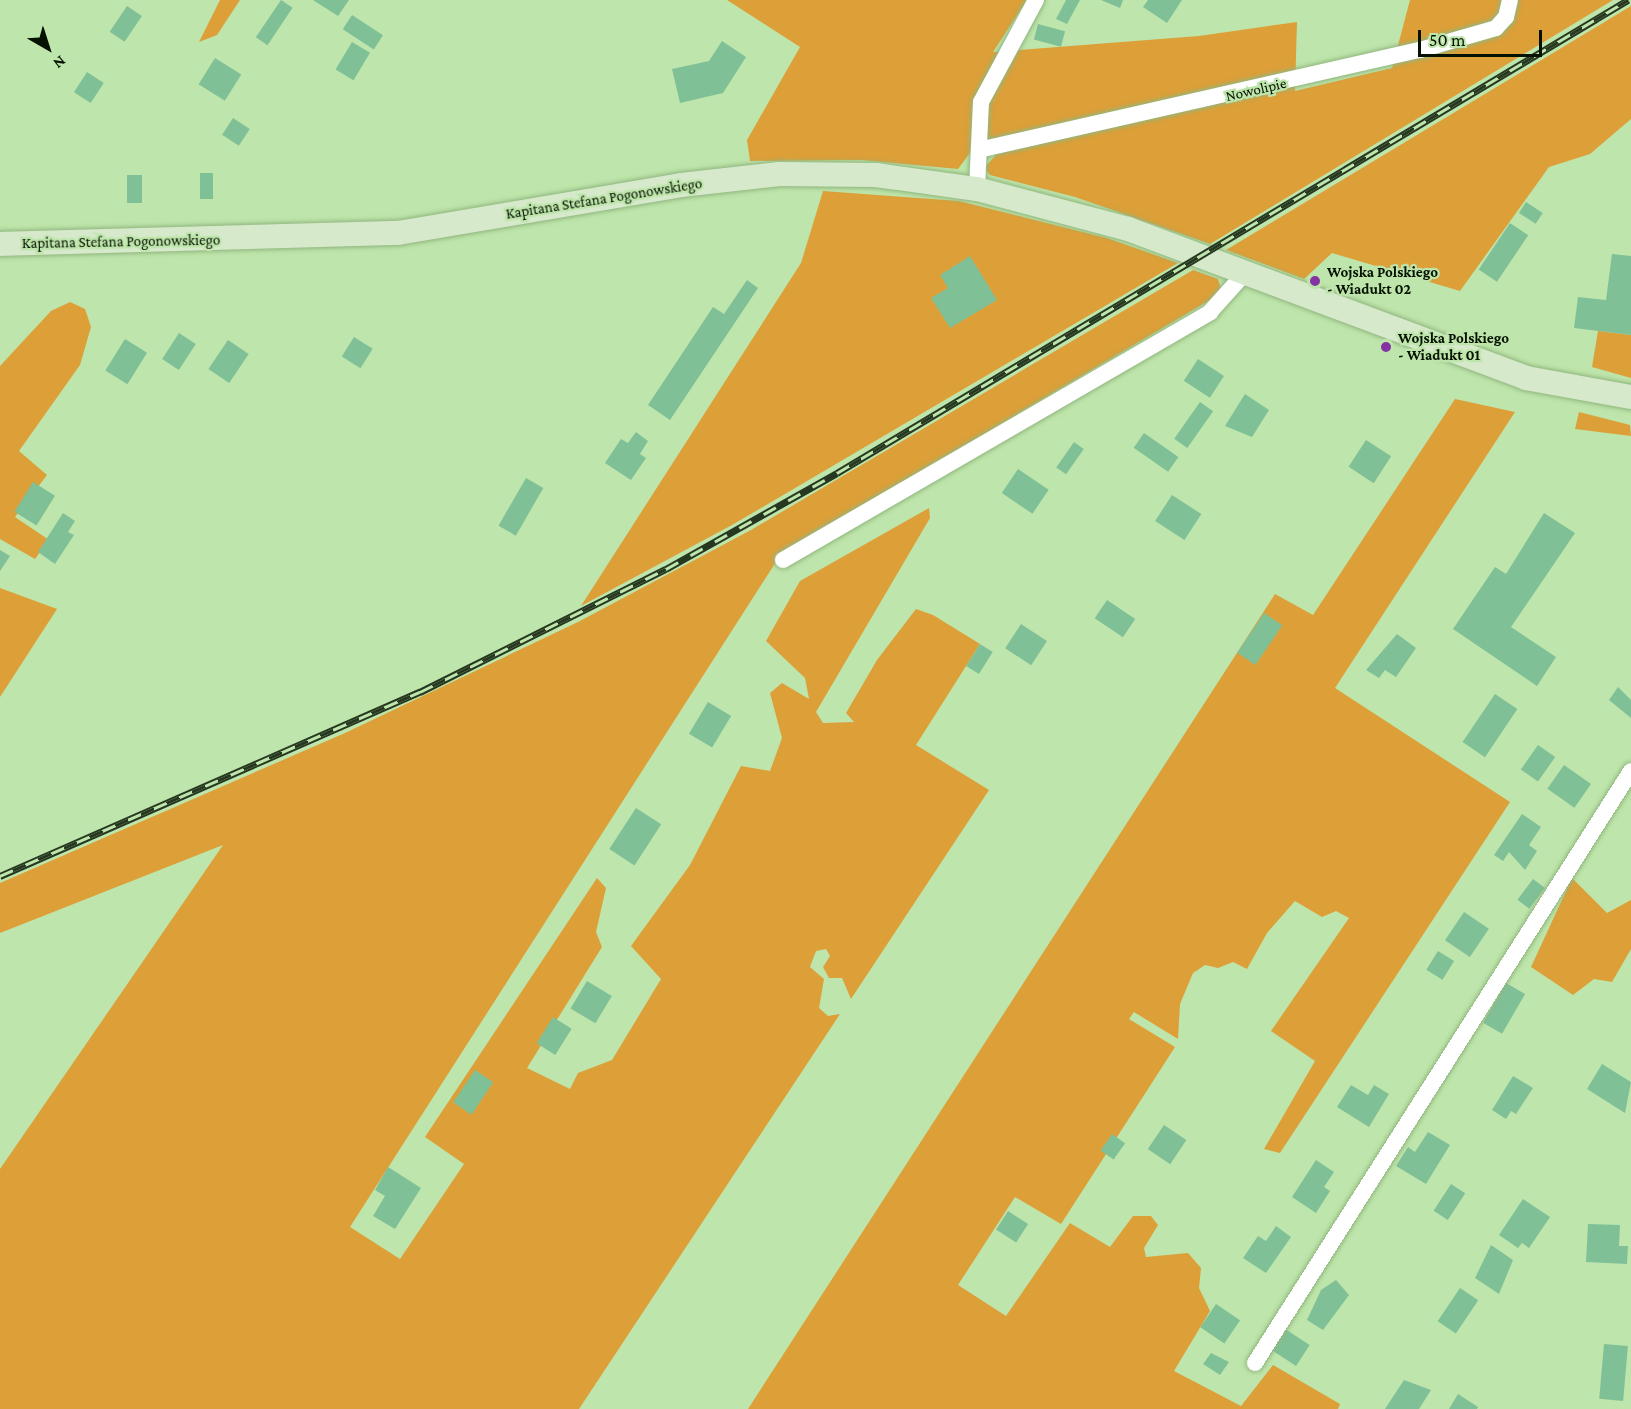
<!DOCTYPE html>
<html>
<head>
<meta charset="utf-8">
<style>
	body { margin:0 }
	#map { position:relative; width:1631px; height:1409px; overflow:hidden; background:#bee5ab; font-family:"Crimson Pro",serif }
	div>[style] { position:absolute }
	.green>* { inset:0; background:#dd9f38 }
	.building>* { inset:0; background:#80c097; transform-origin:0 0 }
	.roads { filter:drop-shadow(0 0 2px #90b67e) drop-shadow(0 0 2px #90b67e) }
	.street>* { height:16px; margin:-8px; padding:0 8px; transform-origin:8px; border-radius:8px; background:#fff }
	.secondary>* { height:24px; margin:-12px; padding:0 12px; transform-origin:12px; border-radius:12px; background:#d6e9cb }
	.rail>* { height:7px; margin-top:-3.5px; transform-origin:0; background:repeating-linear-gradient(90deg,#bee5ab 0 14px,#273820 0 28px); box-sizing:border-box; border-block:2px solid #273820 }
	.dots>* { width:16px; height:16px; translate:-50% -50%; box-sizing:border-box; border:3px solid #bee5ab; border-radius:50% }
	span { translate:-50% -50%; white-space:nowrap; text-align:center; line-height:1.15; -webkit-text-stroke:4.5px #bee5ab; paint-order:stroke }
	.street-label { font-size:15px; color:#061201 }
	.poi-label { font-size:15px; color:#061201; font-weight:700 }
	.left { translate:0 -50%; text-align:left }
	.north { position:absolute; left:18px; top:18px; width:60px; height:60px; -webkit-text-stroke:4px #bee5ab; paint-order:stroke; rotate:141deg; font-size:16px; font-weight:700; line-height:24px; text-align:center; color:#061201 }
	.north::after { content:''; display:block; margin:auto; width:21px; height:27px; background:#061201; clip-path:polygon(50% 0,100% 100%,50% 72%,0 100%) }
	.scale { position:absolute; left:1418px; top:30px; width:124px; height:27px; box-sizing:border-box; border:3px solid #061201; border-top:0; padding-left:8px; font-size:18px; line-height:21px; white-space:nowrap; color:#061201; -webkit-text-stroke:4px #bee5ab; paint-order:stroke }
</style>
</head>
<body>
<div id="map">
	<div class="green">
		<div style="clip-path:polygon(220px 0,240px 0,217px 35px,199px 42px)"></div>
		<div style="clip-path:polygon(727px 0,1027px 0,993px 52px,1199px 36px,1297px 22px,1295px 91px,1392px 68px,1410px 0,1613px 0,1210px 244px,1075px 197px,990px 175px,984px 168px,995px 156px,996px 141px,976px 145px,958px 169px,861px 160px,750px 161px,747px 140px,800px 47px)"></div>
		<div style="clip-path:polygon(1631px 6px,1631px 119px,1590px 154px,1549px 167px,1460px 291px,1332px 253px,1304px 279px,1226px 250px)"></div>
		<div style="clip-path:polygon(823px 191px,959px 201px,1107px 238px,1178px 263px,732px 525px,581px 606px,801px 263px)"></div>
		<div style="clip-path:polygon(1193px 270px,1218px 279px,1221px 289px,1215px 297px,781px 554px,350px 1227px,400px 1259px,464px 1164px,425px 1137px,597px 878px,606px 888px,596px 932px,602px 947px,527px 1068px,570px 1089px,578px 1073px,612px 1060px,661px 979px,631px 946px,690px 865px,741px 766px,770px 771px,782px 738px,770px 693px,782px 683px,809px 699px,805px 678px,766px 641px,800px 581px,929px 508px,930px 518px,816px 712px,823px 723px,854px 722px,846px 713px,877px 660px,916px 609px,933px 615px,980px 644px,916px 745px,989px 790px,851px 999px,842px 978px,829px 978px,823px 967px,830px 956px,826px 949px,816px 951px,810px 967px,824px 979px,819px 1008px,828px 1016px,840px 1014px,579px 1409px,0 1409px,0 1169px,223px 845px,0 933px,0 883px,345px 733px,578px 622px,751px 530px)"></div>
		<div style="clip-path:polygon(70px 302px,85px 309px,91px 327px,80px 365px,19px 451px,47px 475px,15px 517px,49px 540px,35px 559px,0 539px,0 366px,51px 311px)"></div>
		<div style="clip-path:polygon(1598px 331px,1631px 335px,1631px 378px,1592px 367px)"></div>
		<div style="clip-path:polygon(1455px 399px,1515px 412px,1335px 688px,1510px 802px,1280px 1153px,1264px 1149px,1315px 1061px,1271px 1031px,1349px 918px,1336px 911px,1322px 917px,1295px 901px,1267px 933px,1247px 969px,1233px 962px,1218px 968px,1205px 965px,1193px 973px,1180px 1004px,1178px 1039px,1134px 1012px,1129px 1019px,1175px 1047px,1061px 1224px,1015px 1197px,958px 1285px,1006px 1316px,1070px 1223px,1110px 1247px,1133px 1216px,1151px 1216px,1158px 1225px,1144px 1248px,1146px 1257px,1188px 1253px,1201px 1268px,1199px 1288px,1210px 1311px,1174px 1371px,1241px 1406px,1273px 1365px,1340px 1404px,1338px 1409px,748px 1409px,1275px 594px,1313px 615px)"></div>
		<div style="clip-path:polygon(1579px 412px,1630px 425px,1631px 436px,1575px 429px)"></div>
		<div style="clip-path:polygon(0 588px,57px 609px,0 697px)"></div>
		<div style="clip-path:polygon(1572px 878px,1607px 913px,1631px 900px,1631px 949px,1612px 982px,1594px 979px,1573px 995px,1531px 967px)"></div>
	</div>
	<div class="building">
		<div style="left:281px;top:0;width:14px;height:45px;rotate:34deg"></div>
		<div style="clip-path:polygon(313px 0,349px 0,338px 16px)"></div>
		<div style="clip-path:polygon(1066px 0,1080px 0,1067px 24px,1056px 19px)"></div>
		<div style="clip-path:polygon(1101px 0,1123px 0,1120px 8px)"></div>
		<div style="clip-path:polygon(1148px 0,1182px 0,1167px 23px,1143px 7px)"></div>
		<div style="left:127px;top:6px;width:18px;height:31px;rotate:34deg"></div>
		<div style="left:352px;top:15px;width:37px;height:17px;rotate:33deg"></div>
		<div style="left:1038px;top:24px;width:28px;height:16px;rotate:15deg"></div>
		<div style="clip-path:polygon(722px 41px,746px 57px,723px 93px,680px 103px,672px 69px,709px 61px)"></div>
		<div style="left:352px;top:42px;width:21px;height:32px;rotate:31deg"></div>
		<div style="left:215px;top:58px;width:31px;height:31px;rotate:32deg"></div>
		<div style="left:87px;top:72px;width:20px;height:24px;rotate:33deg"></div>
		<div style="left:233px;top:118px;width:20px;height:20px;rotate:33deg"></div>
		<div style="left:200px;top:173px;width:13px;height:26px"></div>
		<div style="left:127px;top:175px;width:15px;height:28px"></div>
		<div style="left:1526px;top:202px;width:20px;height:13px;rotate:33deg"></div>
		<div style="left:1510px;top:223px;width:22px;height:56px;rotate:34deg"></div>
		<div style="clip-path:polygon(1612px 254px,1631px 256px,1631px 335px,1574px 328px,1578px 297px,1606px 300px)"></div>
		<div style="clip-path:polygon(970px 256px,997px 300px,950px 328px,931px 298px,948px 288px,940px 275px)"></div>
		<div style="clip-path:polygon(747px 280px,758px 288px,670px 420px,648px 405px,713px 307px,724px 314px)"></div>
		<div style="left:179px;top:333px;width:20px;height:31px;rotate:33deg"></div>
		<div style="left:354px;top:337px;width:22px;height:23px;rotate:32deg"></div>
		<div style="left:125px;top:339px;width:26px;height:37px;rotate:32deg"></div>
		<div style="left:228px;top:340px;width:25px;height:35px;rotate:34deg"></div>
		<div style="left:1198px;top:359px;width:31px;height:26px;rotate:33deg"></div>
		<div style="clip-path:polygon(1245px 394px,1269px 410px,1252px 437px,1225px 426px)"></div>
		<div style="left:1200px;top:402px;width:16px;height:45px;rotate:35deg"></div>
		<div style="clip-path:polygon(636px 432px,648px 441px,640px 454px,646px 458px,631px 480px,605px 463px,621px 439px,628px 443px)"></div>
		<div style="left:1144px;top:433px;width:42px;height:18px;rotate:35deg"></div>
		<div style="left:1366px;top:440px;width:30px;height:32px;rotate:33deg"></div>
		<div style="left:1074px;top:442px;width:12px;height:31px;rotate:35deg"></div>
		<div style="left:1018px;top:469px;width:37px;height:29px;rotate:34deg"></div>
		<div style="left:526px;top:478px;width:20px;height:55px;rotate:30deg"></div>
		<div style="left:33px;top:482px;width:26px;height:35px;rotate:32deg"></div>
		<div style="left:1172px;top:495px;width:35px;height:31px;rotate:33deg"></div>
		<div style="clip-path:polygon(63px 513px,75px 521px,68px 532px,74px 535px,55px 564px,38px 552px)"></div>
		<div style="clip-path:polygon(1544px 513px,1575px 533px,1511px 627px,1556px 657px,1537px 686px,1453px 629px,1495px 567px,1506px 574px)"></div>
		<div style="clip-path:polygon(0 550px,10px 556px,0 571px)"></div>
		<div style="left:1107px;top:600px;width:34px;height:22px;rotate:34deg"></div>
		<div style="left:1264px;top:613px;width:22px;height:48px;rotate:34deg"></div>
		<div style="left:1021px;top:624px;width:31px;height:29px;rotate:33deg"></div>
		<div style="clip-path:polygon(1397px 634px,1416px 648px,1396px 677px,1385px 670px,1379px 678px,1366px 670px)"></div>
		<div style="left:980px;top:644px;width:15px;height:26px;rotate:32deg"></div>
		<div style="clip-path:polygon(1618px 687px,1631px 700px,1631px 718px,1609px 700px)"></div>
		<div style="left:1495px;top:694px;width:27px;height:58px;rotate:34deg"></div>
		<div style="left:708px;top:702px;width:27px;height:37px;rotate:31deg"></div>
		<div style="left:1538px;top:745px;width:21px;height:30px;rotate:35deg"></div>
		<div style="left:1564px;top:765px;width:33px;height:29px;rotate:35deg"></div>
		<div style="left:636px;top:808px;width:30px;height:49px;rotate:33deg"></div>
		<div style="clip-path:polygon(1522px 814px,1541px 827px,1529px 845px,1537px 851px,1525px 870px,1509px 852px,1503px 861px,1494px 855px)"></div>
		<div style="left:1533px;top:879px;width:15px;height:26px;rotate:37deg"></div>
		<div style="left:1464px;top:912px;width:30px;height:34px;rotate:34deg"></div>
		<div style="left:1438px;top:951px;width:19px;height:22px;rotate:32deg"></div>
		<div style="left:587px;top:981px;width:29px;height:32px;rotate:31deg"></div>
		<div style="left:1506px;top:983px;width:22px;height:46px;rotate:30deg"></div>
		<div style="left:553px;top:1017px;width:22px;height:31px;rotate:32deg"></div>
		<div style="clip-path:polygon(1602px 1064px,1631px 1082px,1625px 1113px,1587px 1089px)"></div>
		<div style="left:475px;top:1070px;width:22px;height:39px;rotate:34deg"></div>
		<div style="clip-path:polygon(1513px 1076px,1533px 1088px,1516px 1114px,1511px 1111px,1506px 1119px,1492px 1110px)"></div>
		<div style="clip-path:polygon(1351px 1085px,1368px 1095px,1374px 1085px,1389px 1094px,1369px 1127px,1337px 1107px)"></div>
		<div style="left:1164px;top:1125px;width:27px;height:29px;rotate:34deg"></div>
		<div style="clip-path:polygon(1428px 1132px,1450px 1145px,1426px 1184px,1396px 1166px,1408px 1147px,1415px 1152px)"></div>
		<div style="left:1112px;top:1134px;width:16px;height:20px;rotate:35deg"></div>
		<div style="clip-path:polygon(1316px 1160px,1334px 1172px,1324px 1187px,1330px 1191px,1316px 1213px,1292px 1197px)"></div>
		<div style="clip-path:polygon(388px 1167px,421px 1188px,395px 1229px,373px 1216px,385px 1196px,375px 1190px)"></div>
		<div style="left:1451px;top:1184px;width:17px;height:32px;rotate:33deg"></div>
		<div style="clip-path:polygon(1523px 1199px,1550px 1217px,1529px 1248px,1522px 1243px,1518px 1248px,1499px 1235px)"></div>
		<div style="left:1008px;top:1211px;width:24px;height:22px;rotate:33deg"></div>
		<div style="clip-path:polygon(1588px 1224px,1620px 1225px,1619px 1246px,1628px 1246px,1627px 1264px,1586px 1262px)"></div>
		<div style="clip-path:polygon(1276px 1226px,1291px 1237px,1266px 1273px,1243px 1258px,1258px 1236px,1266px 1241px)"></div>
		<div style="clip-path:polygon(1491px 1245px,1513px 1260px,1499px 1294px,1475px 1278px)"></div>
		<div style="clip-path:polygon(1336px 1280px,1349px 1295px,1323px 1330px,1307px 1320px,1321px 1290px)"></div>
		<div style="left:1460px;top:1288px;width:22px;height:40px;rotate:34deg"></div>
		<div style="left:1216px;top:1304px;width:29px;height:28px;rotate:34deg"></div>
		<div style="left:1282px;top:1327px;width:33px;height:25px;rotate:33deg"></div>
		<div style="left:1604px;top:1344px;width:24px;height:55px;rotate:5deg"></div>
		<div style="clip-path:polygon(1211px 1353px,1229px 1362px,1220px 1375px,1203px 1364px)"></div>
		<div style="clip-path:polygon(1404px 1380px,1431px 1390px,1419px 1409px,1385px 1409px)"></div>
		<div style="clip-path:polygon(1458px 1394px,1478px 1407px,1477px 1409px,1449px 1409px)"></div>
	</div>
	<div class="roads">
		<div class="street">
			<div style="left:983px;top:149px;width:448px;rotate:-12.8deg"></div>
			<div style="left:1420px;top:50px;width:79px;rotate:-16.1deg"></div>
			<div style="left:1496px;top:28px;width:15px;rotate:-48deg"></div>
			<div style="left:1506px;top:17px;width:17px;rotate:-77deg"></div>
			<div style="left:977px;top:189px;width:87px;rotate:-87.4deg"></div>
			<div style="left:981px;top:102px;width:116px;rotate:-61.7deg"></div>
			<div style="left:783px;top:560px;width:494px;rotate:-30.1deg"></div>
			<div style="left:1210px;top:312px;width:52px;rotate:-48.1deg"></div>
			<div style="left:1255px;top:1363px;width:701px;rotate:-57.58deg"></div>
		</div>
		<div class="secondary">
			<div style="left:0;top:244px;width:398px;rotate:-1.6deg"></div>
			<div style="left:398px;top:233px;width:287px;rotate:-9.6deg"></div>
			<div style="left:681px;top:185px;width:99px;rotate:-6.4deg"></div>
			<div style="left:779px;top:174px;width:97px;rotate:0.6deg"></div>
			<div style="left:876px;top:175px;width:102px;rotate:7.9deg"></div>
			<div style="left:977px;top:189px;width:156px;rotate:14.8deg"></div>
			<div style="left:1128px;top:229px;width:425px;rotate:20.5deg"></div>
			<div style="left:1526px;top:378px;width:107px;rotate:10.3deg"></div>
		</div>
	</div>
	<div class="rail">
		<div style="left:0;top:876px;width:459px;rotate:-23.7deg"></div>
		<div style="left:420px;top:692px;width:275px;rotate:-26.6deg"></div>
		<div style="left:666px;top:569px;width:196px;rotate:-29.3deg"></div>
		<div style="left:837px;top:473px;width:922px;rotate:-30.88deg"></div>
	</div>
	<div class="dots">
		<div style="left:1315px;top:281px;background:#8433a2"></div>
		<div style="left:1386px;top:347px;background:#8433a2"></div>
	</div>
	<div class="street-label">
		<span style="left:1256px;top:90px;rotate:-13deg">Nowolipie</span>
		<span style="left:604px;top:199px;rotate:-9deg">Kapitana Stefana Pogonowskiego</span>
		<span style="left:121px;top:242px;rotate:-1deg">Kapitana Stefana Pogonowskiego</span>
	</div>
	<div class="poi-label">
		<span class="left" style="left:1327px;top:281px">Wojska Polskiego<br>- Wiadukt 02</span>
		<span class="left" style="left:1398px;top:347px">Wojska Polskiego<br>- Wiadukt 01</span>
	</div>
	<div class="north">N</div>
	<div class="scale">50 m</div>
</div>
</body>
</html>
